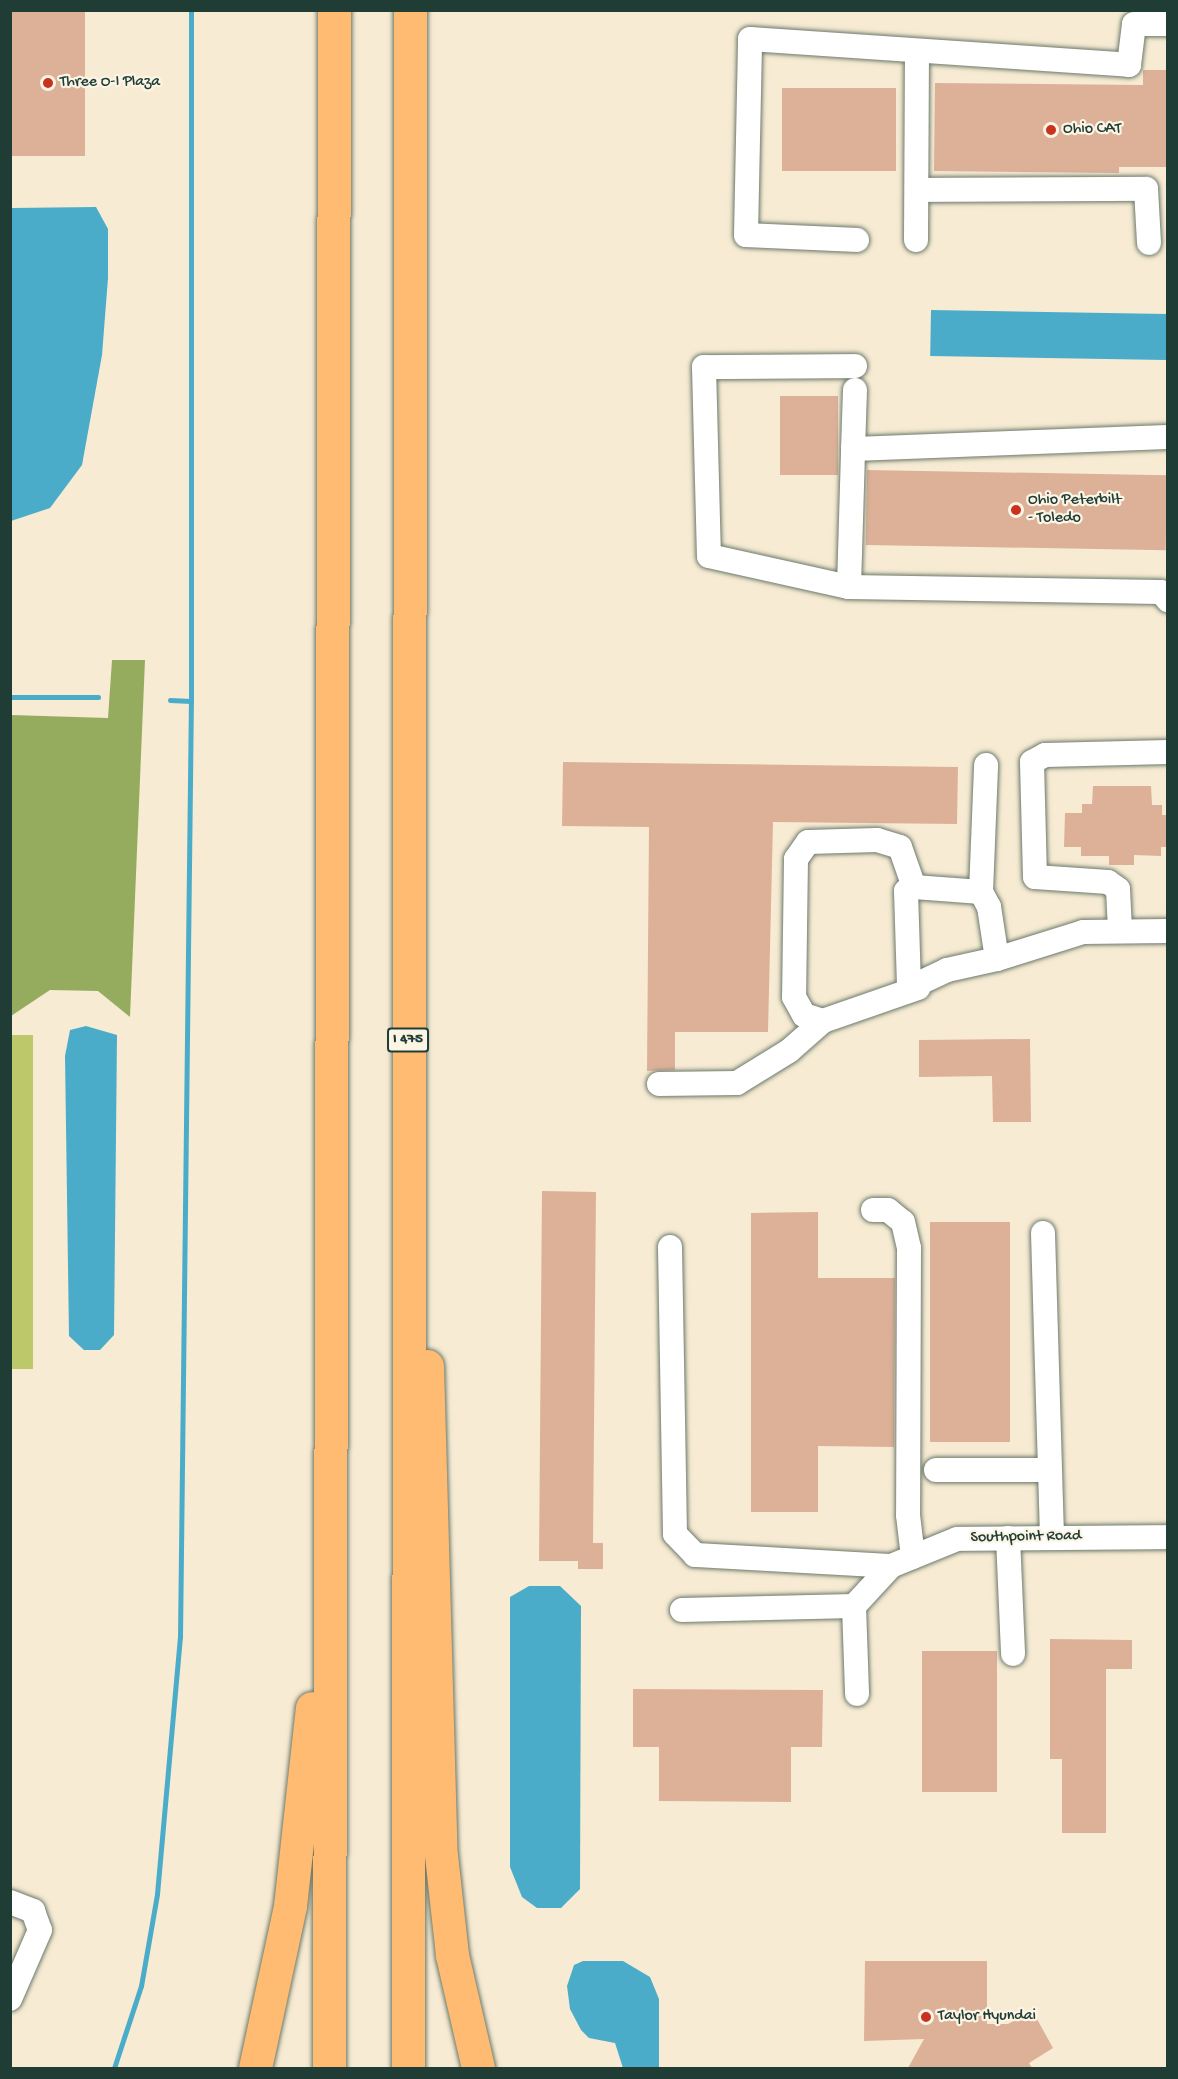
<!DOCTYPE html>
<html>
<head>
<meta charset="utf-8">
<style>
	body { margin:0 }
	#map { position:relative; width:1178px; height:2079px; overflow:hidden; background:#f7ebd3; font-family:"Gochi Hand",sans-serif }
	div>[style] { position:absolute }
	.green>* { inset:0; background:#bcc86a; transform-origin:0 0 }
	.forest>* { inset:0; background:#95ac5e }
	.water>* { inset:0; background:#4bacca; transform-origin:0 0 }
	.stream>* { height:5px; margin:-2.5px; padding:0 2.5px; transform-origin:2.5px; border-radius:2.5px; background:#4bacca }
	.building>* { inset:0; background:#dcb198; transform-origin:0 0 }
	.roads { filter:drop-shadow(0 0 2px #6b7a6c) drop-shadow(0 0 2px #6b7a6c) }
	.minor>* { height:24px; margin:-12px; padding:0 12px; transform-origin:12px; border-radius:12px; background:#fff }
	.highway>* { height:33px; margin:-16.5px; padding:0 16.5px; transform-origin:16.5px; border-radius:16.5px; background:#ffbb71 }
	.dots>* { width:16px; height:16px; translate:-50% -50%; box-sizing:border-box; border:3px solid #fcf5e5; border-radius:50% }
	span { translate:-50% -50%; white-space:nowrap; text-align:center; line-height:1.15; -webkit-text-stroke:4.5px #fcf5e5; paint-order:stroke }
	.shield-label span { padding:2px 4px; background:#fcf5e5; border:2px solid; border-radius:4px; -webkit-text-stroke-width:0 }
	.shield-label { font-size:15px; color:#1f3d34; font-weight:700 }
	.poi-label { font-size:16px; color:#1f3d34 }
	.left { translate:0 -50%; text-align:left }
	.street-label { font-size:16px; color:#1f3d34 }
	.frame { position:absolute; inset:0; border:12px solid #1f3d34; pointer-events:none }
</style>
</head>
<body>
<div id="map">
	<div class="green">
		<div style="left:11px;top:1035px;width:22px;height:334px"></div>
	</div>
	<div class="forest">
		<div style="clip-path:polygon(112px 660px,145px 660px,130px 1017px,98px 991px,50px 990px,11px 1016px,11px 715px,108px 718px)"></div>
	</div>
	<div class="water">
		<div style="clip-path:polygon(96px 207px,108px 229px,108px 278px,102px 355px,82px 465px,50px 508px,11px 521px,11px 208px)"></div>
		<div style="left:931px;top:310px;width:236px;height:46px;rotate:1deg"></div>
		<div style="clip-path:polygon(86px 1026px,117px 1035px,114px 1335px,100px 1350px,84px 1350px,69px 1336px,65px 1056px,70px 1030px)"></div>
		<div style="clip-path:polygon(529px 1586px,560px 1586px,581px 1606px,580px 1889px,561px 1908px,537px 1908px,522px 1897px,510px 1867px,510px 1597px)"></div>
		<div style="clip-path:polygon(583px 1961px,623px 1961px,650px 1977px,659px 1999px,659px 2068px,623px 2068px,615px 2043px,589px 2038px,581px 2030px,570px 2009px,567px 1986px,574px 1965px)"></div>
	</div>
	<div class="stream">
		<div style="left:10px;top:697px;width:88px"></div>
		<div style="left:170px;top:700px;width:21px;rotate:3deg"></div>
		<div style="left:114px;top:2068px;width:86px;rotate:-71.8deg"></div>
		<div style="left:141px;top:1986px;width:93px;rotate:-80.1deg"></div>
		<div style="left:157px;top:1894px;width:258px;rotate:-84.9deg"></div>
		<div style="left:180px;top:1637px;width:936px;rotate:-89.33deg"></div>
		<div style="left:191px;top:701px;width:691px;rotate:-90deg"></div>
	</div>
	<div class="building">
		<div style="left:10px;top:10px;width:75px;height:146px"></div>
		<div style="clip-path:polygon(1143px 70px,1167px 70px,1167px 167px,1119px 167px,1119px 173px,934px 171px,935px 83px,1143px 85px)"></div>
		<div style="left:782px;top:88px;width:114px;height:83px"></div>
		<div style="left:838px;top:396px;width:79px;height:58px;rotate:90deg"></div>
		<div style="left:867px;top:470px;width:300px;height:75px;rotate:1deg"></div>
		<div style="clip-path:polygon(563px 762px,958px 767px,957px 824px,773px 822px,768px 1032px,675px 1032px,675px 1070px,647px 1071px,649px 827px,562px 826px)"></div>
		<div style="clip-path:polygon(1093px 786px,1151px 786px,1152px 805px,1162px 805px,1162px 815px,1167px 815px,1167px 847px,1161px 847px,1161px 856px,1134px 855px,1134px 865px,1109px 865px,1109px 856px,1081px 856px,1081px 847px,1064px 847px,1065px 813px,1082px 813px,1082px 804px,1092px 804px)"></div>
		<div style="clip-path:polygon(1030px 1039px,1031px 1122px,993px 1122px,992px 1076px,919px 1077px,919px 1040px)"></div>
		<div style="clip-path:polygon(542px 1191px,596px 1192px,593px 1543px,603px 1543px,603px 1569px,578px 1569px,578px 1561px,539px 1561px)"></div>
		<div style="clip-path:polygon(818px 1212px,818px 1278px,895px 1278px,894px 1447px,818px 1446px,818px 1512px,751px 1512px,751px 1213px)"></div>
		<div style="left:930px;top:1222px;width:80px;height:220px"></div>
		<div style="clip-path:polygon(1050px 1639px,1132px 1640px,1132px 1669px,1106px 1669px,1106px 1833px,1062px 1833px,1062px 1759px,1050px 1759px)"></div>
		<div style="left:997px;top:1651px;width:141px;height:75px;rotate:90deg"></div>
		<div style="clip-path:polygon(633px 1689px,823px 1690px,822px 1747px,791px 1747px,791px 1802px,659px 1801px,659px 1747px,633px 1747px)"></div>
		<div style="clip-path:polygon(865px 1961px,987px 1961px,987px 2024px,1008px 2024px,1032px 2010px,1053px 2048px,1029px 2063px,1032px 2068px,908px 2068px,924px 2039px,864px 2041px)"></div>
	</div>
	<div class="roads">
		<div class="minor">
			<div style="left:917px;top:190px;width:229px;rotate:-0.3deg"></div>
			<div style="left:1146px;top:189px;width:54px;rotate:86.8deg"></div>
			<div style="left:857px;top:240px;width:111px;rotate:-177.4deg"></div>
			<div style="left:746px;top:235px;width:196px;rotate:-88.8deg"></div>
			<div style="left:750px;top:39px;width:380px;rotate:3.9deg"></div>
			<div style="left:1129px;top:65px;width:41px;rotate:-83deg"></div>
			<div style="left:1134px;top:24px;width:34px"></div>
			<div style="left:916px;top:240px;width:189px;rotate:-89.7deg"></div>
			<div style="left:855px;top:366px;width:151px;rotate:179.6deg"></div>
			<div style="left:704px;top:367px;width:189px;rotate:88.5deg"></div>
			<div style="left:709px;top:556px;width:143px;rotate:12.5deg"></div>
			<div style="left:849px;top:587px;width:312px;rotate:0.9deg"></div>
			<div style="left:1161px;top:592px;width:11px;rotate:49deg"></div>
			<div style="left:855px;top:390px;width:59px;rotate:91.9deg"></div>
			<div style="left:853px;top:449px;width:315px;rotate:-2.2deg"></div>
			<div style="left:849px;top:587px;width:138px;rotate:-88.3deg"></div>
			<div style="left:914px;top:887px;width:42px;rotate:-109.3deg"></div>
			<div style="left:900px;top:847px;width:24px;rotate:-163deg"></div>
			<div style="left:877px;top:840px;width:69px;rotate:178.3deg"></div>
			<div style="left:808px;top:842px;width:21px;rotate:125deg"></div>
			<div style="left:796px;top:859px;width:138px;rotate:90.8deg"></div>
			<div style="left:794px;top:997px;width:21px;rotate:61deg"></div>
			<div style="left:804px;top:1015px;width:20px;rotate:18deg"></div>
			<div style="left:823px;top:1021px;width:101px;rotate:-19.2deg"></div>
			<div style="left:981px;top:892px;width:127px;rotate:-87.7deg"></div>
			<div style="left:1120px;top:930px;width:41px;rotate:-92.8deg"></div>
			<div style="left:1118px;top:889px;width:12px;rotate:-145deg"></div>
			<div style="left:1108px;top:882px;width:73px;rotate:-176.1deg"></div>
			<div style="left:1035px;top:877px;width:115px;rotate:-91.5deg"></div>
			<div style="left:1032px;top:762px;width:15px;rotate:-28deg"></div>
			<div style="left:1045px;top:755px;width:123px;rotate:-1.4deg"></div>
			<div style="left:997px;top:959px;width:53px;rotate:-98.7deg"></div>
			<div style="left:989px;top:907px;width:17px;rotate:-118deg"></div>
			<div style="left:981px;top:892px;width:67px;rotate:-175.7deg"></div>
			<div style="left:914px;top:887px;width:9px;rotate:153deg"></div>
			<div style="left:906px;top:891px;width:97px;rotate:88.2deg"></div>
			<div style="left:909px;top:988px;width:42px;rotate:-25.3deg"></div>
			<div style="left:947px;top:970px;width:51px;rotate:-12.4deg"></div>
			<div style="left:997px;top:959px;width:90px;rotate:-17.4deg"></div>
			<div style="left:1083px;top:932px;width:85px;rotate:-0.7deg"></div>
			<div style="left:659px;top:1084px;width:78px;rotate:-0.7deg"></div>
			<div style="left:737px;top:1083px;width:61px;rotate:-31.6deg"></div>
			<div style="left:789px;top:1051px;width:45px;rotate:-41.4deg"></div>
			<div style="left:873px;top:1210px;width:15px"></div>
			<div style="left:888px;top:1210px;width:19px;rotate:39deg"></div>
			<div style="left:903px;top:1222px;width:27px;rotate:77deg"></div>
			<div style="left:909px;top:1248px;width:267px;rotate:90.2deg"></div>
			<div style="left:908px;top:1515px;width:42px;rotate:83.2deg"></div>
			<div style="left:1043px;top:1233px;width:303px;rotate:88.3deg"></div>
			<div style="left:670px;top:1247px;width:287px;rotate:89deg"></div>
			<div style="left:675px;top:1534px;width:29px;rotate:46deg"></div>
			<div style="left:695px;top:1555px;width:196px;rotate:3.2deg"></div>
			<div style="left:936px;top:1470px;width:113px"></div>
			<div style="left:1008px;top:1538px;width:116px;rotate:87.5deg"></div>
			<div style="left:854px;top:1606px;width:88px;rotate:88deg"></div>
			<div style="left:682px;top:1610px;width:172px;rotate:-1.3deg"></div>
			<div style="left:854px;top:1606px;width:54px;rotate:-47.2deg"></div>
			<div style="left:891px;top:1566px;width:71px;rotate:-22.2deg"></div>
			<div style="left:957px;top:1539px;width:211px;rotate:-0.5deg"></div>
			<div style="left:10px;top:1902px;width:25px;rotate:21deg"></div>
			<div style="left:33px;top:1911px;width:20px;rotate:70deg"></div>
			<div style="left:40px;top:1930px;width:75px;rotate:113.5deg"></div>
		</div>
		<div class="highway">
			<div style="left:427px;top:1366px;width:480px;rotate:88.4deg"></div>
			<div style="left:440px;top:1846px;width:110px;rotate:83.7deg"></div>
			<div style="left:452px;top:1955px;width:116px;rotate:77deg"></div>
			<div style="left:255px;top:2068px;width:166px;rotate:-77.8deg"></div>
			<div style="left:290px;top:1906px;width:199px;rotate:-83.7deg"></div>
			<div style="left:329px;top:2068px;width:2058px;rotate:-89.86deg"></div>
			<div style="left:408px;top:2068px;width:2058px;rotate:-89.94deg"></div>
		</div>
	</div>
	<div class="dots">
		<div style="left:48px;top:83px;background:#c8321e"></div>
		<div style="left:1051px;top:130px;background:#c8321e"></div>
		<div style="left:1016px;top:510px;background:#c8321e"></div>
		<div style="left:926px;top:2017px;background:#c8321e"></div>
	</div>
	<div class="shield-label">
		<span style="left:408px;top:1040px">I 475</span>
	</div>
	<div class="poi-label">
		<span class="left" style="left:60px;top:83px">Three O-I Plaza</span>
		<span class="left" style="left:1063px;top:130px">Ohio CAT</span>
		<span class="left" style="left:1028px;top:510px">Ohio Peterbilt<br>- Toledo</span>
		<span class="left" style="left:938px;top:2017px">Taylor Hyundai</span>
	</div>
	<div class="street-label">
		<span style="left:1026px;top:1538px;rotate:-1deg">Southpoint Road</span>
	</div>
	<div class="frame"></div>
</div>
</body>
</html>
